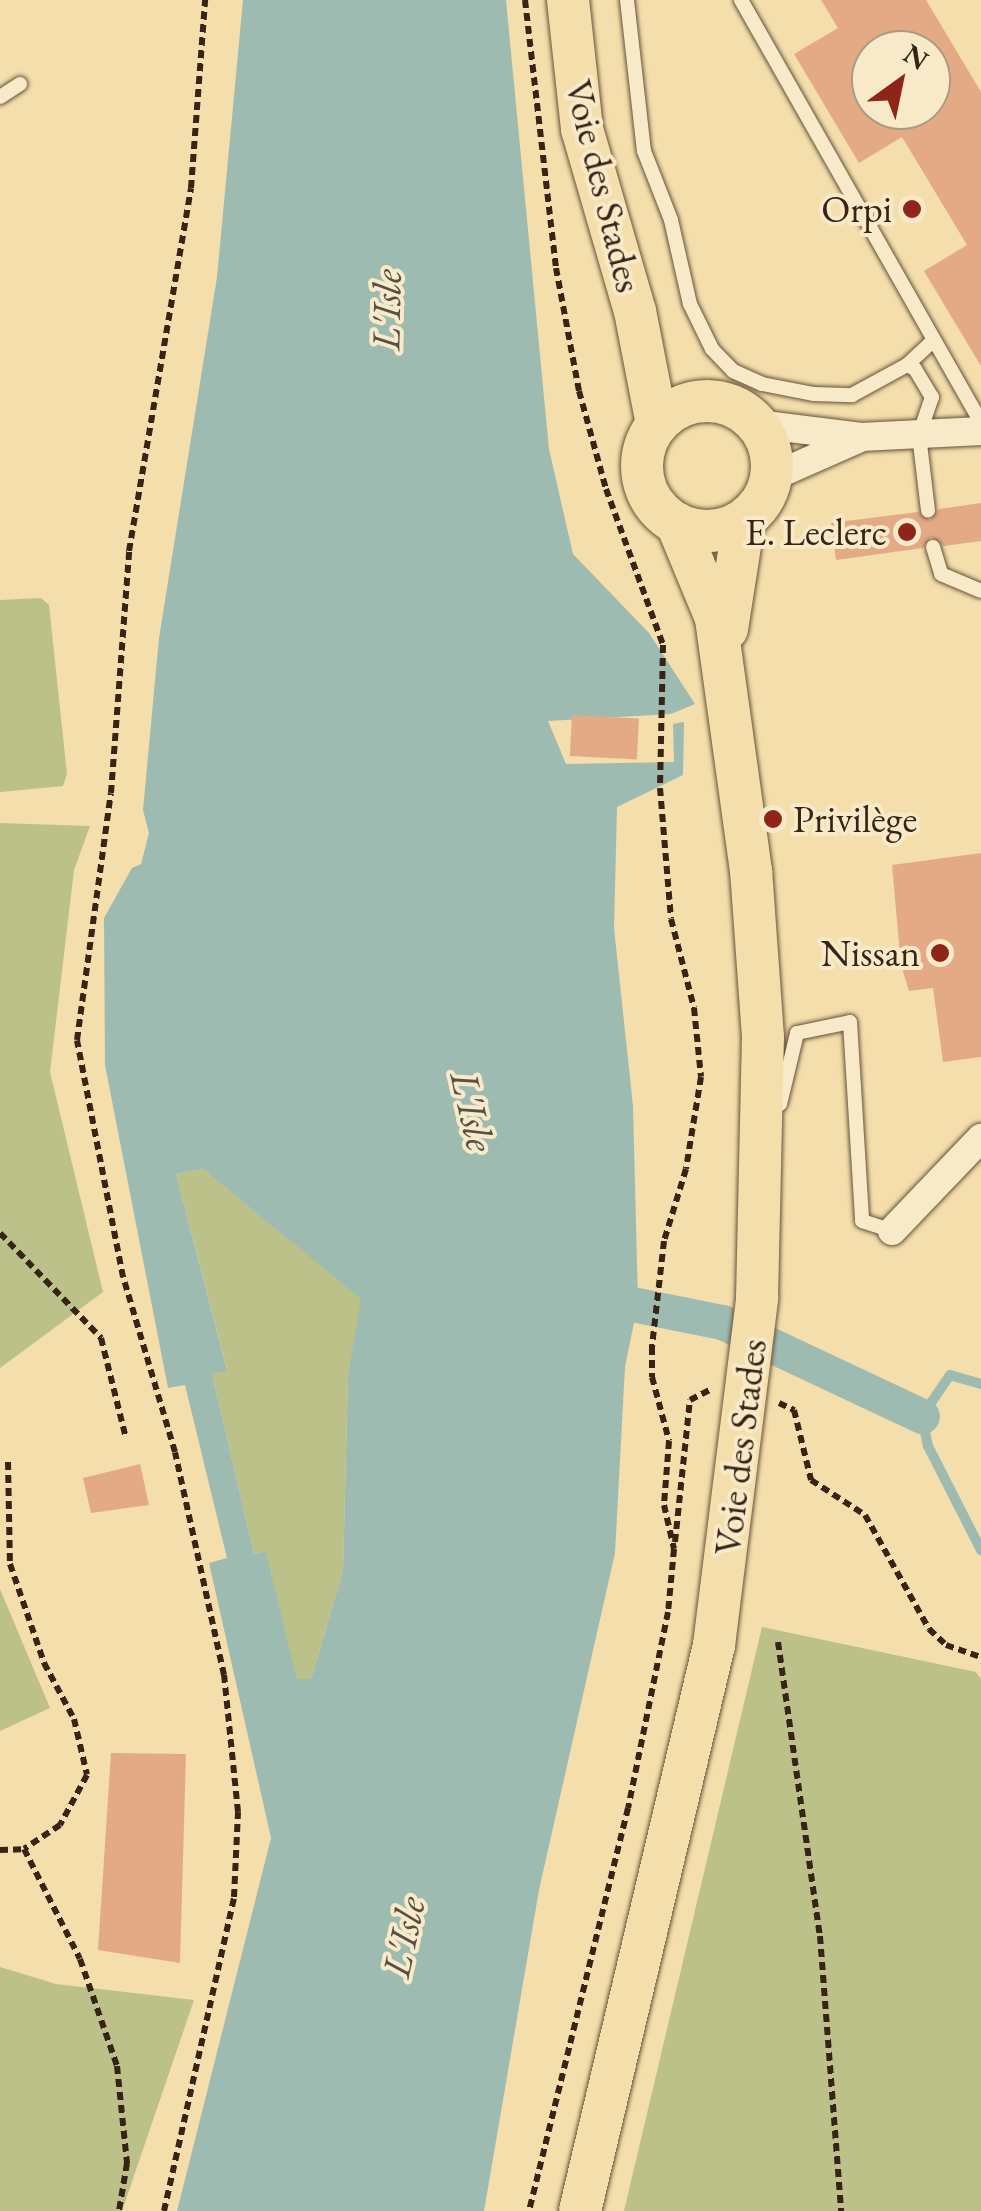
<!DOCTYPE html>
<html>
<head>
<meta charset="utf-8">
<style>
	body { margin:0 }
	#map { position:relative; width:981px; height:2211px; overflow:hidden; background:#f4deab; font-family:"EB Garamond",serif }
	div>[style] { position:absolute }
	.green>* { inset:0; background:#bbc189 }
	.water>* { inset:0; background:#9ebbb2 }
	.stream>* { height:10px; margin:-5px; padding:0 5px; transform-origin:5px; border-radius:5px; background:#9ebbb2 }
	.canal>* { height:35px; margin:-17.5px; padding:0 17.5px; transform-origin:17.5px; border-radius:17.5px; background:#9ebbb2 }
	.building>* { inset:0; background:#e4aa86; transform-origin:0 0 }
	.path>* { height:6px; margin-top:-3px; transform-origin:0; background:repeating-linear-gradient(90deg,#372417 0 8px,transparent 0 13px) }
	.roads { filter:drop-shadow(0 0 2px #66523c) drop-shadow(0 0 2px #66523c) }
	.lane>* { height:14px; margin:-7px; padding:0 7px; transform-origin:7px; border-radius:7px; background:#f8eac8 }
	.street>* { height:28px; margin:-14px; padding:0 14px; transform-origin:14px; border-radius:14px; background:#f8eac8 }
	.primary>* { height:42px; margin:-21px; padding:0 21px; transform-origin:21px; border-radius:21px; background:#f4deab }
	.primary>.ring { margin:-21px; padding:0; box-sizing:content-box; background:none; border:42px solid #f4deab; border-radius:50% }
	.dots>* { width:28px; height:28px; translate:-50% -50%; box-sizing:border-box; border:5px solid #f8eac8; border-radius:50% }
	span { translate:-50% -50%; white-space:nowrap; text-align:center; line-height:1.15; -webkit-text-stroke:8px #f8eac8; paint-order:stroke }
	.street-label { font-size:38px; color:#372417 }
	.poi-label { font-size:38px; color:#372417 }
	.right { translate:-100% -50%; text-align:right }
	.left { translate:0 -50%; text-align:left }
	.water-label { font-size:40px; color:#565146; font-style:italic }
	.north { position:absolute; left:851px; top:30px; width:100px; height:100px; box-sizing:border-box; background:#f8eac8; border:2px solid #ab9b81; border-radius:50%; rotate:33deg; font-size:28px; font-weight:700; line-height:40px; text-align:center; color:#372417 }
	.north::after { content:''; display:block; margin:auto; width:35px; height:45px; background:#8f2418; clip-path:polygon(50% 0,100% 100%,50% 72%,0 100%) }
</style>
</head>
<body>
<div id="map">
	<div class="green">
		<div style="clip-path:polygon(41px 598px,49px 605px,67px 774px,63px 786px,0 792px,0 600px)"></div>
		<div style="clip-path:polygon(0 823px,90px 826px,74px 870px,50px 1072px,103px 1292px,0 1368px)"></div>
		<div style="clip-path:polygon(203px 1169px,362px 1299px,348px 1374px,343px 1571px,311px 1679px,297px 1680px,266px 1553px,254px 1554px,212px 1374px,227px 1369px,176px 1174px)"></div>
		<div style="clip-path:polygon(0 1589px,50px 1708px,0 1731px)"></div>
		<div style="clip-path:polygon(762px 1627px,976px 1672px,981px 1679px,981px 2211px,624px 2211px)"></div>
		<div style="clip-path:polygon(0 1967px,56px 1984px,194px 2000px,122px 2211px,0 2211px)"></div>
	</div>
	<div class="water">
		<div style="clip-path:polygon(evenodd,243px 0,506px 0,549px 449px,573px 554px,649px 633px,695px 704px,671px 714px,548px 721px,566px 764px,674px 762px,673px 724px,684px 722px,683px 775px,617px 807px,614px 928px,633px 1106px,638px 1303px,625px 1367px,615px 1553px,539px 1890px,484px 2211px,177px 2211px,271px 1838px,209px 1563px,227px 1558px,185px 1385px,168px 1388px,105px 1065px,104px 918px,132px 868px,141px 864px,149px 833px,143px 810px,159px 638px,217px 277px,243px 0,203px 1169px,361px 1299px,348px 1374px,343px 1571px,311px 1679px,297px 1679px,266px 1552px,254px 1554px,212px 1374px,227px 1370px,176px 1174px,203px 1169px)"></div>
	</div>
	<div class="stream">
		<div style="left:981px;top:1384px;width:32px;rotate:-164deg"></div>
		<div style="left:950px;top:1375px;width:50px;rotate:124.3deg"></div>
		<div style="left:922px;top:1416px;width:31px;rotate:79deg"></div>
		<div style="left:928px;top:1446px;width:117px;rotate:63deg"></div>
	</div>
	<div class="canal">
		<div style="left:592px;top:1296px;width:133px;rotate:11.3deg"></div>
		<div style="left:722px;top:1322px;width:221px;rotate:25.2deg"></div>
	</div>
	<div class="building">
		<div style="clip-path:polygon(evenodd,821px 0,926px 0,981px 92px,981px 366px,924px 271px,967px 245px,902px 137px,859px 163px,794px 54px,838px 28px,821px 0,871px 50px,931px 50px,931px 110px,871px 110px,871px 50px)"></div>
		<div style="clip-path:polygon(981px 503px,981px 541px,944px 546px,931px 537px,923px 548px,836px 560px,831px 523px,918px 512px,930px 520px,939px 509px)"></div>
		<div style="left:572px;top:715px;width:67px;height:41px;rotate:3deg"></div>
		<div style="clip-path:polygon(981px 853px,981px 1057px,943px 1062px,933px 988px,909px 991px,901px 965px,892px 865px)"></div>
		<div style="clip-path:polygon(140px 1464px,149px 1505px,91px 1513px,83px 1478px)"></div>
		<div style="clip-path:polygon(111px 1753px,186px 1754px,180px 1963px,98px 1950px)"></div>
	</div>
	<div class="path">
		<div style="left:525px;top:0;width:270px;rotate:83.4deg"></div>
		<div style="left:556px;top:268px;width:125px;rotate:79.4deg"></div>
		<div style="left:579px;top:391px;width:102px;rotate:74.6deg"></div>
		<div style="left:606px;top:489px;width:166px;rotate:69.9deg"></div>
		<div style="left:663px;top:645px;width:143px;rotate:91.2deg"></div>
		<div style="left:660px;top:788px;width:131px;rotate:85.2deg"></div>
		<div style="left:671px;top:919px;width:92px;rotate:75.5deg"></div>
		<div style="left:694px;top:1008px;width:69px;rotate:84.2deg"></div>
		<div style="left:701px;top:1077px;width:93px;rotate:99.3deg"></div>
		<div style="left:686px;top:1169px;width:75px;rotate:107deg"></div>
		<div style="left:664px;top:1241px;width:107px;rotate:96.5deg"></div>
		<div style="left:652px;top:1347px;width:30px;rotate:90deg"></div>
		<div style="left:652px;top:1377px;width:66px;rotate:75.1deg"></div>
		<div style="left:669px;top:1441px;width:64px;rotate:94.5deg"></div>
		<div style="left:664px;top:1505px;width:45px;rotate:77.2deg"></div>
		<div style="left:674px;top:1549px;width:63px;rotate:95.4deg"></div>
		<div style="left:668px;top:1612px;width:200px;rotate:101.5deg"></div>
		<div style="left:628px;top:1808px;width:415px;rotate:103.8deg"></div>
		<div style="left:0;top:1233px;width:146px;rotate:46.1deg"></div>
		<div style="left:101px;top:1338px;width:103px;rotate:76deg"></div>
		<div style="left:779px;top:1403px;width:17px;rotate:25deg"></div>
		<div style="left:794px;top:1410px;width:72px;rotate:76.3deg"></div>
		<div style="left:811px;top:1480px;width:64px;rotate:32.9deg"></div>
		<div style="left:865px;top:1515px;width:131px;rotate:60.7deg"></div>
		<div style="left:929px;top:1629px;width:23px;rotate:43deg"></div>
		<div style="left:946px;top:1645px;width:37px;rotate:19deg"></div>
		<div style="left:8px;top:1462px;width:102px;rotate:88.9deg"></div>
		<div style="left:10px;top:1564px;width:105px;rotate:71deg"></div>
		<div style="left:44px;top:1663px;width:64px;rotate:61.8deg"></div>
		<div style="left:74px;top:1719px;width:57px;rotate:76.9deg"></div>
		<div style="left:87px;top:1775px;width:57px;rotate:118.4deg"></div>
		<div style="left:60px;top:1825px;width:43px;rotate:146.3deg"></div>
		<div style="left:675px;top:1542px;width:143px;rotate:-84deg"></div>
		<div style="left:690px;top:1400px;width:22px;rotate:-27deg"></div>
		<div style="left:778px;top:1642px;width:297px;rotate:81.9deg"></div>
		<div style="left:820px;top:1936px;width:276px;rotate:85.6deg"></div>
		<div style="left:0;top:1850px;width:24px;rotate:-2deg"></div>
		<div style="left:24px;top:1849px;width:123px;rotate:63deg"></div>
		<div style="left:80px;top:1959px;width:113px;rotate:70.9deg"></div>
		<div style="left:117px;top:2066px;width:98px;rotate:84.1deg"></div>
		<div style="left:127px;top:2163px;width:49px;rotate:99.5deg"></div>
		<div style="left:164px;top:2211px;width:322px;rotate:-77.4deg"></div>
		<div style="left:234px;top:1897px;width:85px;rotate:-87.3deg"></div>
		<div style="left:238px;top:1812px;width:138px;rotate:-95.8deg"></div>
		<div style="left:224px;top:1675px;width:228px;rotate:-102.4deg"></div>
		<div style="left:175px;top:1452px;width:183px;rotate:-106.5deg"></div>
		<div style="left:123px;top:1277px;width:241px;rotate:-101deg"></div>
		<div style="left:77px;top:1040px;width:249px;rotate:-82.2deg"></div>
		<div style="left:111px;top:793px;width:243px;rotate:-85.7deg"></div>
		<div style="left:129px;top:551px;width:368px;rotate:-80.3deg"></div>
		<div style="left:191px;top:188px;width:189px;rotate:-85.7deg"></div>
	</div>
	<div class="roads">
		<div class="lane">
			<div style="left:627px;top:0;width:152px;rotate:83.6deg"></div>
			<div style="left:644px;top:151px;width:74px;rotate:68.6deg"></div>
			<div style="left:671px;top:220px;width:86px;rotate:77.3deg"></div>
			<div style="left:690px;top:304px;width:50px;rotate:63.9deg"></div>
			<div style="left:712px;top:349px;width:30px;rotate:46deg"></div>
			<div style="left:733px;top:371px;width:32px;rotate:24deg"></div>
			<div style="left:762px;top:384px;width:53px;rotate:10.9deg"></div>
			<div style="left:814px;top:394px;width:38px;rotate:2deg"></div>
			<div style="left:852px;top:395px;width:63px;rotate:-28.6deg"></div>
			<div style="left:907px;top:365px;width:9px;rotate:27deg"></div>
			<div style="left:915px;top:369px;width:33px;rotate:59deg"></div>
			<div style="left:932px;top:397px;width:40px;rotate:108.9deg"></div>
			<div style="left:919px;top:435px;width:76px;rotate:83.2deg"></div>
			<div style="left:741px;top:0;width:486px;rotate:60.4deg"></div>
			<div style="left:0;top:97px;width:24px;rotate:-33deg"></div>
			<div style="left:907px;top:365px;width:35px;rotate:-43deg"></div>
			<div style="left:933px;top:547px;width:28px;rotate:73deg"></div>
			<div style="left:941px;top:574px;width:43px;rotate:23deg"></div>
			<div style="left:780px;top:1104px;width:73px;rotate:-76.5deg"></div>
			<div style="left:797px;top:1033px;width:54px;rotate:-11.7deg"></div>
			<div style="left:850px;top:1022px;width:199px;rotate:86.5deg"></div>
			<div style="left:862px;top:1221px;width:32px;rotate:18deg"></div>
		</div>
		<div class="street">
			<div style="left:757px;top:424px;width:105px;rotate:7.1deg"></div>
			<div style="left:861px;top:437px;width:120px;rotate:-2.9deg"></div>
			<div style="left:772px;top:477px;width:96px;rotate:-23.9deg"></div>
			<div style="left:892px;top:1231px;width:129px;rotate:-46.3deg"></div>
		</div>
		<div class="primary">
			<div style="left:568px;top:0;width:130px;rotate:83.8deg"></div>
			<div style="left:582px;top:129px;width:190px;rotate:73.8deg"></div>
			<div style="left:635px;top:311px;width:115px;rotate:79deg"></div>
			<div class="ring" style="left:642px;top:401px;width:88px;height:88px"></div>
			<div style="left:727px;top:629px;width:110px;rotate:-81.1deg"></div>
			<div style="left:580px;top:2211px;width:582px;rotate:-76.68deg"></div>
			<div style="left:714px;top:1645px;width:349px;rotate:-82.9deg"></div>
			<div style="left:757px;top:1299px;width:262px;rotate:-88.7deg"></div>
			<div style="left:763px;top:1037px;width:166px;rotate:-94.1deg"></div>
			<div style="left:751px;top:871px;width:255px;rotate:-97.9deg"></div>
			<div style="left:716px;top:618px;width:102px;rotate:-112.5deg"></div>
		</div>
	</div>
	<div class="dots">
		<div style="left:912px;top:209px;background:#8f2418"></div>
		<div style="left:907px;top:532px;background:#8f2418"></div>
		<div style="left:773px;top:819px;background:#8f2418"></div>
		<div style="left:940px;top:953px;background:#8f2418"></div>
	</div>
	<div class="street-label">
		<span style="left:604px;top:186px;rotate:76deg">Voie des Stades</span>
		<span style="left:740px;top:1447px;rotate:-83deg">Voie des Stades</span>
	</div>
	<div class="poi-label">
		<span class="right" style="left:892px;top:209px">Orpi</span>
		<span class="right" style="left:887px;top:532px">E. Leclerc</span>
		<span class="left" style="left:793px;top:819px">Privilège</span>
		<span class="right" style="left:920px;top:953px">Nissan</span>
	</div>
	<div class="water-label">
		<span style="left:386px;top:310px;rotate:-89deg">L'Isle</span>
		<span style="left:473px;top:1111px;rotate:77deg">L'Isle</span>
		<span style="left:403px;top:1937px;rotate:-78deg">L'Isle</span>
	</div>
	<div class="north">N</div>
</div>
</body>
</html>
